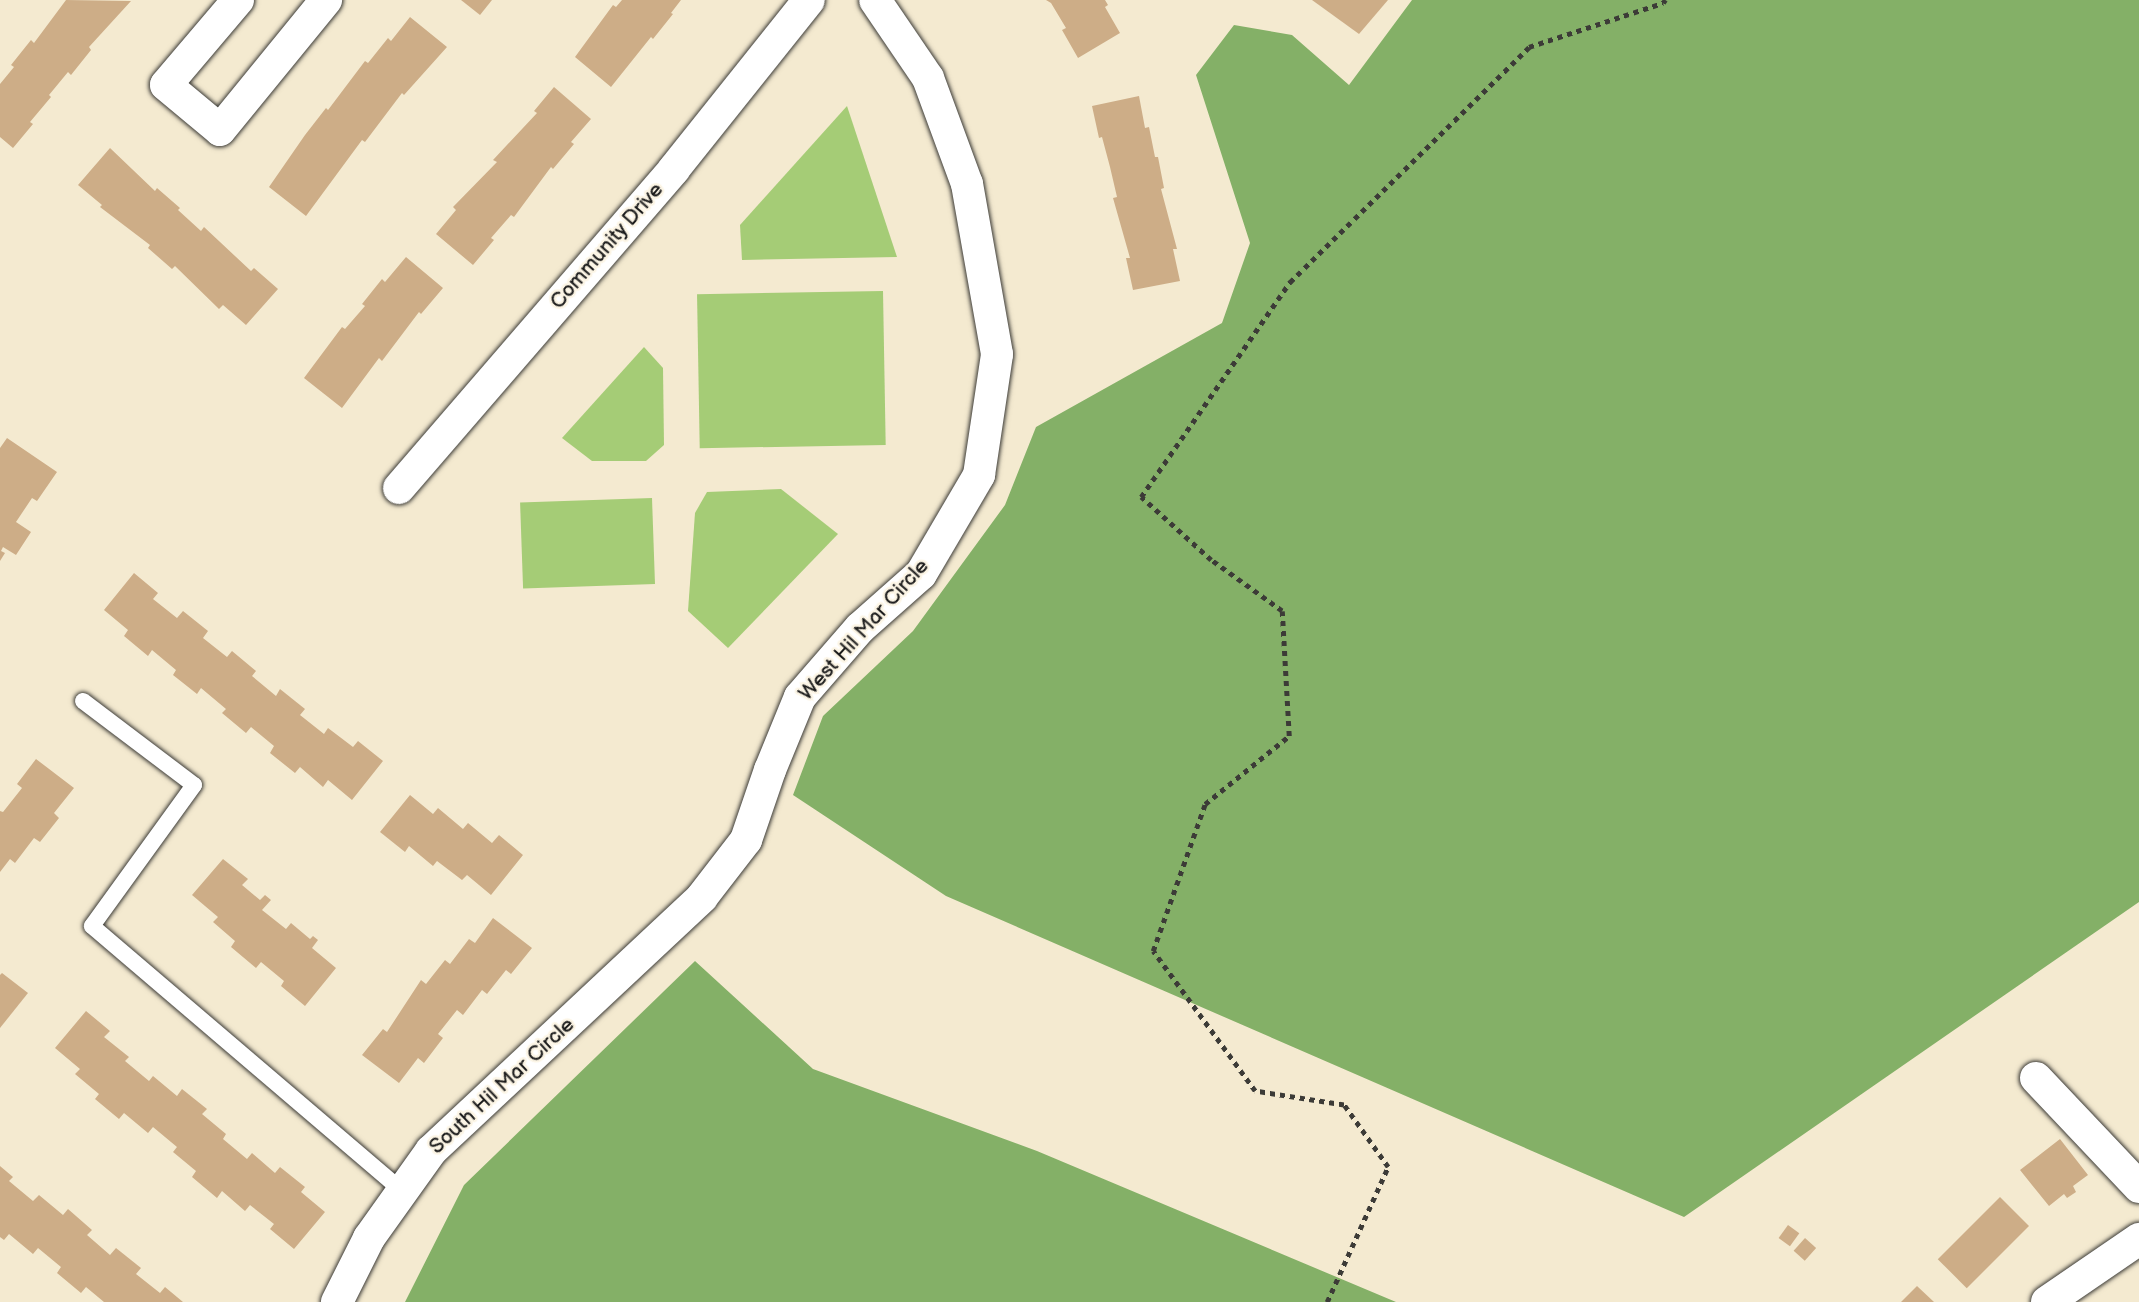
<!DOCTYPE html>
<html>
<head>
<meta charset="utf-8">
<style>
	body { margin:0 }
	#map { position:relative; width:2139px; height:1302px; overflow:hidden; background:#f4ead0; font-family:"Balsamiq Sans",sans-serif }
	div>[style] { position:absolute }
	.green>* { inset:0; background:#a5cc76; transform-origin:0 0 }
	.forest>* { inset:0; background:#84b067 }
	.building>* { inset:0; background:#cdad87; transform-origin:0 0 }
	.path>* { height:4.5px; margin-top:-2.25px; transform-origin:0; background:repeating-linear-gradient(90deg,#3c3b37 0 5px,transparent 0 10px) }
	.roads { filter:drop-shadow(0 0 2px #3c3b37) drop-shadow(0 0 2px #3c3b37) }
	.lane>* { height:16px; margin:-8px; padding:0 8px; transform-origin:8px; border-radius:8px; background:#fff }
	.street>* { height:32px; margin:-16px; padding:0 16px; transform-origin:16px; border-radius:16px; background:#fff }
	span { translate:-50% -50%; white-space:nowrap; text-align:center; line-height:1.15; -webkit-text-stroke:5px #fcf5e5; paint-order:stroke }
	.street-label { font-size:21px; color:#1c1c1c }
</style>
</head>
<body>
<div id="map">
	<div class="green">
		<div style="clip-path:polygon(847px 106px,897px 257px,742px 260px,740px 225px)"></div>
		<div style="left:883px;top:291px;width:154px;height:186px;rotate:89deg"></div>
		<div style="clip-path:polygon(644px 347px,663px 368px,664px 445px,646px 461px,592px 461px,562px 438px)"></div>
		<div style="clip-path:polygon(781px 489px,838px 534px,728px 648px,688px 611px,695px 513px,707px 492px)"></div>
		<div style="left:652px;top:498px;width:86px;height:132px;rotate:88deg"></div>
	</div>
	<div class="forest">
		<div style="clip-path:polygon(1412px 0,2139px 0,2139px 902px,1684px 1217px,946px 896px,793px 795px,823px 716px,913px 631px,1005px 505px,1036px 427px,1222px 323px,1250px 243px,1196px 75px,1234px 25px,1292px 35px,1349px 85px)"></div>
		<div style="clip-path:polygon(695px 961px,813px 1069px,1037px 1151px,1396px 1302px,405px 1302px,464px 1185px)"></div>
	</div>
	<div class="building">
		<div style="clip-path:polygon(66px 0,131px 1px,89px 47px,91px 50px,71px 75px,68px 72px,49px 95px,51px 97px,30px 122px,33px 124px,13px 148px,0 137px,0 84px,14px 67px,11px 65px,31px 40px,34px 43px)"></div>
		<div style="clip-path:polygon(461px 0,492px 0,480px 15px)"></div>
		<div style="clip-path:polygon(622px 0,681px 0,671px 13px,673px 14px,653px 39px,651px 37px,611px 87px,575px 57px,613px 5px,616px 7px)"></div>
		<div style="clip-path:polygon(1046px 0,1105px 0,1108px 5px,1105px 7px,1120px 33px,1078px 58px,1062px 30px,1066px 28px,1051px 3px)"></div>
		<div style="clip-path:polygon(1312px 0,1388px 0,1359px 34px)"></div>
		<div style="clip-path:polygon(410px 17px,447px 47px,404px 95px,402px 93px,365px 142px,362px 140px,306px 216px,269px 187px,305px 135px,326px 108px,328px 110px,365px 61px,368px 63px,388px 38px,391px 41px)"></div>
		<div style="clip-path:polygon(554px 87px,591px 119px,571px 142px,574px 144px,553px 169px,551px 167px,514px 217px,511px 215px,491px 238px,494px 240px,473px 265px,436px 234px,456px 210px,453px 207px,497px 162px,493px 160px,537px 113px,534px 111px)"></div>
		<div style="clip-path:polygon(1139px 96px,1145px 128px,1149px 127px,1155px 157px,1158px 157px,1164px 188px,1161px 189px,1177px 249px,1173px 249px,1180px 281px,1133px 290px,1126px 258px,1130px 258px,1113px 198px,1117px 197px,1110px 167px,1102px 137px,1099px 138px,1092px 106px)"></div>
		<div style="clip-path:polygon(110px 148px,155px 191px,157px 188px,180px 208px,178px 210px,201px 231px,204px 227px,251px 271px,254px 268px,278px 289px,246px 325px,223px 305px,219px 309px,175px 266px,172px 269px,148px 248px,150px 245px,100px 207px,102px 205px,78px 185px)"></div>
		<div style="clip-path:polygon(406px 257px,443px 288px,421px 314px,419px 312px,382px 361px,379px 358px,342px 408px,304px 378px,342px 327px,345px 329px,365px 306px,362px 304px,382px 279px,385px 282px)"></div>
		<div style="clip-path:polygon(7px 438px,57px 472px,37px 501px,32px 498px,16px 522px,31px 532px,16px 555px,3px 547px,1px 551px,5px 553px,0 561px,0 448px)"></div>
		<div style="clip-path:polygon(134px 573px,158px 593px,153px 599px,177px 618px,183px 611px,208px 631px,203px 638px,227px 657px,232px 651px,256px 671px,252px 676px,276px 696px,280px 689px,305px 709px,300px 715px,324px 734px,328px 728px,353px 747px,358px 741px,383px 761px,352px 800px,328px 780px,323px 787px,300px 767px,295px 773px,270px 753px,274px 746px,251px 727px,246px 733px,222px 713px,226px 709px,201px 688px,197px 694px,173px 675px,176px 670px,152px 650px,148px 656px,124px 636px,128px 630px,104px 610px)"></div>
		<div style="clip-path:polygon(36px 759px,74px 788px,54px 813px,59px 818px,40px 842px,34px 838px,15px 863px,10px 859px,0 872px,0 811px,3px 812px,22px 788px,17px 784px)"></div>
		<div style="clip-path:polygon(410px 795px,433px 814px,438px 808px,463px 829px,468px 823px,492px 843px,499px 835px,523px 855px,491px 895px,467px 875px,462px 880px,437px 861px,433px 866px,409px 846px,405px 852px,380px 832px)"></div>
		<div style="clip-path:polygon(223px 859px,248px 879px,242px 885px,260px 900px,265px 895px,271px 900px,262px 910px,286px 929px,291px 923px,310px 939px,313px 936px,318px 940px,312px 948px,336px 968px,305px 1006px,281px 986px,284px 981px,261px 962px,256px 968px,231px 947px,235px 941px,213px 922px,218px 917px,192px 895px)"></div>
		<div style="clip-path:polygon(493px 918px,532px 948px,511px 974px,506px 970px,487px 994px,482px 990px,463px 1015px,457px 1010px,438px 1034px,443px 1038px,424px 1063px,418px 1058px,399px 1083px,362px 1055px,383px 1029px,387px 1032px,421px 980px,426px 984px,445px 960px,450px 964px,469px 939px,475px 943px)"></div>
		<div style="clip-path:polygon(2px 973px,28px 993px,0 1028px,0 975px)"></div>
		<div style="clip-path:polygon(86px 1011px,110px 1031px,104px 1037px,129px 1057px,125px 1061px,149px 1081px,153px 1076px,177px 1096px,182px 1089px,207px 1109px,202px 1114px,226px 1134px,223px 1139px,247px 1159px,252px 1153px,275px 1173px,280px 1167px,305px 1187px,301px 1192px,325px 1212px,294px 1249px,270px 1229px,274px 1224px,250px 1205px,245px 1211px,222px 1191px,217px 1198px,192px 1177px,196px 1171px,173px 1152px,177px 1147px,153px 1127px,148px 1133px,124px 1113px,119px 1119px,95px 1099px,99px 1094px,75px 1074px,80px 1069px,55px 1048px)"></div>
		<div style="clip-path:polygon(2060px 1139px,2088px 1175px,2073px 1186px,2076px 1192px,2067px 1198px,2064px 1194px,2049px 1206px,2020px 1170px)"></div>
		<div style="clip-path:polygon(0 1166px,13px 1177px,9px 1181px,33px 1201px,39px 1195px,63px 1215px,68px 1209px,92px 1230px,87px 1235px,110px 1255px,116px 1248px,141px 1268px,136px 1274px,160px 1293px,165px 1287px,183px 1302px,104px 1302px,86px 1287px,81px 1293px,57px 1273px,61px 1267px,38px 1248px,33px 1254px,9px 1234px,4px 1240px,0 1237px)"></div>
		<div style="left:2000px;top:1197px;width:41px;height:88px;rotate:45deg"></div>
		<div style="left:1788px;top:1225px;width:14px;height:16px;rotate:36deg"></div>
		<div style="left:1805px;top:1238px;width:15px;height:17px;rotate:42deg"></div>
		<div style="clip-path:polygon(1917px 1286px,1934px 1302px,1901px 1302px)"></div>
	</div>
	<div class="path">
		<div style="left:1327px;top:1302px;width:148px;rotate:-65.7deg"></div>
		<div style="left:1388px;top:1167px;width:76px;rotate:-125.4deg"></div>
		<div style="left:1344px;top:1105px;width:90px;rotate:-171.1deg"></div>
		<div style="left:1255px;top:1091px;width:173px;rotate:-126.1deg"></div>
		<div style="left:1153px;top:951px;width:156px;rotate:-70.5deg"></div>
		<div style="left:1205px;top:804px;width:108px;rotate:-39deg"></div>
		<div style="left:1289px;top:736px;width:125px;rotate:-93.2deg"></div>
		<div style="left:1282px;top:611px;width:87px;rotate:-144.3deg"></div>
		<div style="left:1211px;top:560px;width:94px;rotate:-138deg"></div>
		<div style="left:1141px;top:497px;width:262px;rotate:-55.3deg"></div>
		<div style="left:1290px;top:282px;width:335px;rotate:-44.5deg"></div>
		<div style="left:1529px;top:47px;width:141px;rotate:-18.2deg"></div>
		<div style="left:1663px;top:3px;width:4px;rotate:-56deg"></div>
	</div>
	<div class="roads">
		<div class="lane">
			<div style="left:83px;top:701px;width:139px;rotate:37.1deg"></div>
			<div style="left:194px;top:785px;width:174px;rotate:125.9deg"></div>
			<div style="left:92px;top:926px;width:408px;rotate:40.5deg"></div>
		</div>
		<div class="street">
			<div style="left:238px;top:0;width:111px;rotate:130.3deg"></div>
			<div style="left:166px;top:85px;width:70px;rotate:39.8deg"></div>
			<div style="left:220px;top:130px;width:168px;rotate:-50.8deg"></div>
			<div style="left:399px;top:488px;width:421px;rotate:-49.2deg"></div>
			<div style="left:674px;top:169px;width:216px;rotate:-51.4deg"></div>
			<div style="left:2036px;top:1078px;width:150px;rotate:46.6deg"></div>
			<div style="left:337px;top:1302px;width:72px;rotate:-63.4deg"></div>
			<div style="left:369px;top:1238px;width:107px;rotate:-54.5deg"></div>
			<div style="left:431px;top:1151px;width:371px;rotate:-43.1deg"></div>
			<div style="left:702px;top:897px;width:72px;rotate:-52.3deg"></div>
			<div style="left:746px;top:840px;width:74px;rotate:-71.1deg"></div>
			<div style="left:770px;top:770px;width:79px;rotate:-67.7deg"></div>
			<div style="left:800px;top:697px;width:91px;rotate:-49deg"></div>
			<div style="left:860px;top:628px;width:81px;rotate:-41.5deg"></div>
			<div style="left:921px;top:574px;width:115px;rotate:-59.6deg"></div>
			<div style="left:979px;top:475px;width:122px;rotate:-81.5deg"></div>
			<div style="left:997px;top:354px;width:173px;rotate:-100deg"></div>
			<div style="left:967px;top:184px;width:113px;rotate:-110.2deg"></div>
			<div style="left:928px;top:78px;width:94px;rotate:-124.2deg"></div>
			<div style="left:2047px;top:1302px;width:112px;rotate:-34.4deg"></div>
		</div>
	</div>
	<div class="street-label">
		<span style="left:607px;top:246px;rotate:-49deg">Community Drive</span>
		<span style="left:864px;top:630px;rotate:-48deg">West Hil Mar Circle</span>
		<span style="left:502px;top:1086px;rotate:-43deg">South Hil Mar Circle</span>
	</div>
</div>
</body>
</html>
